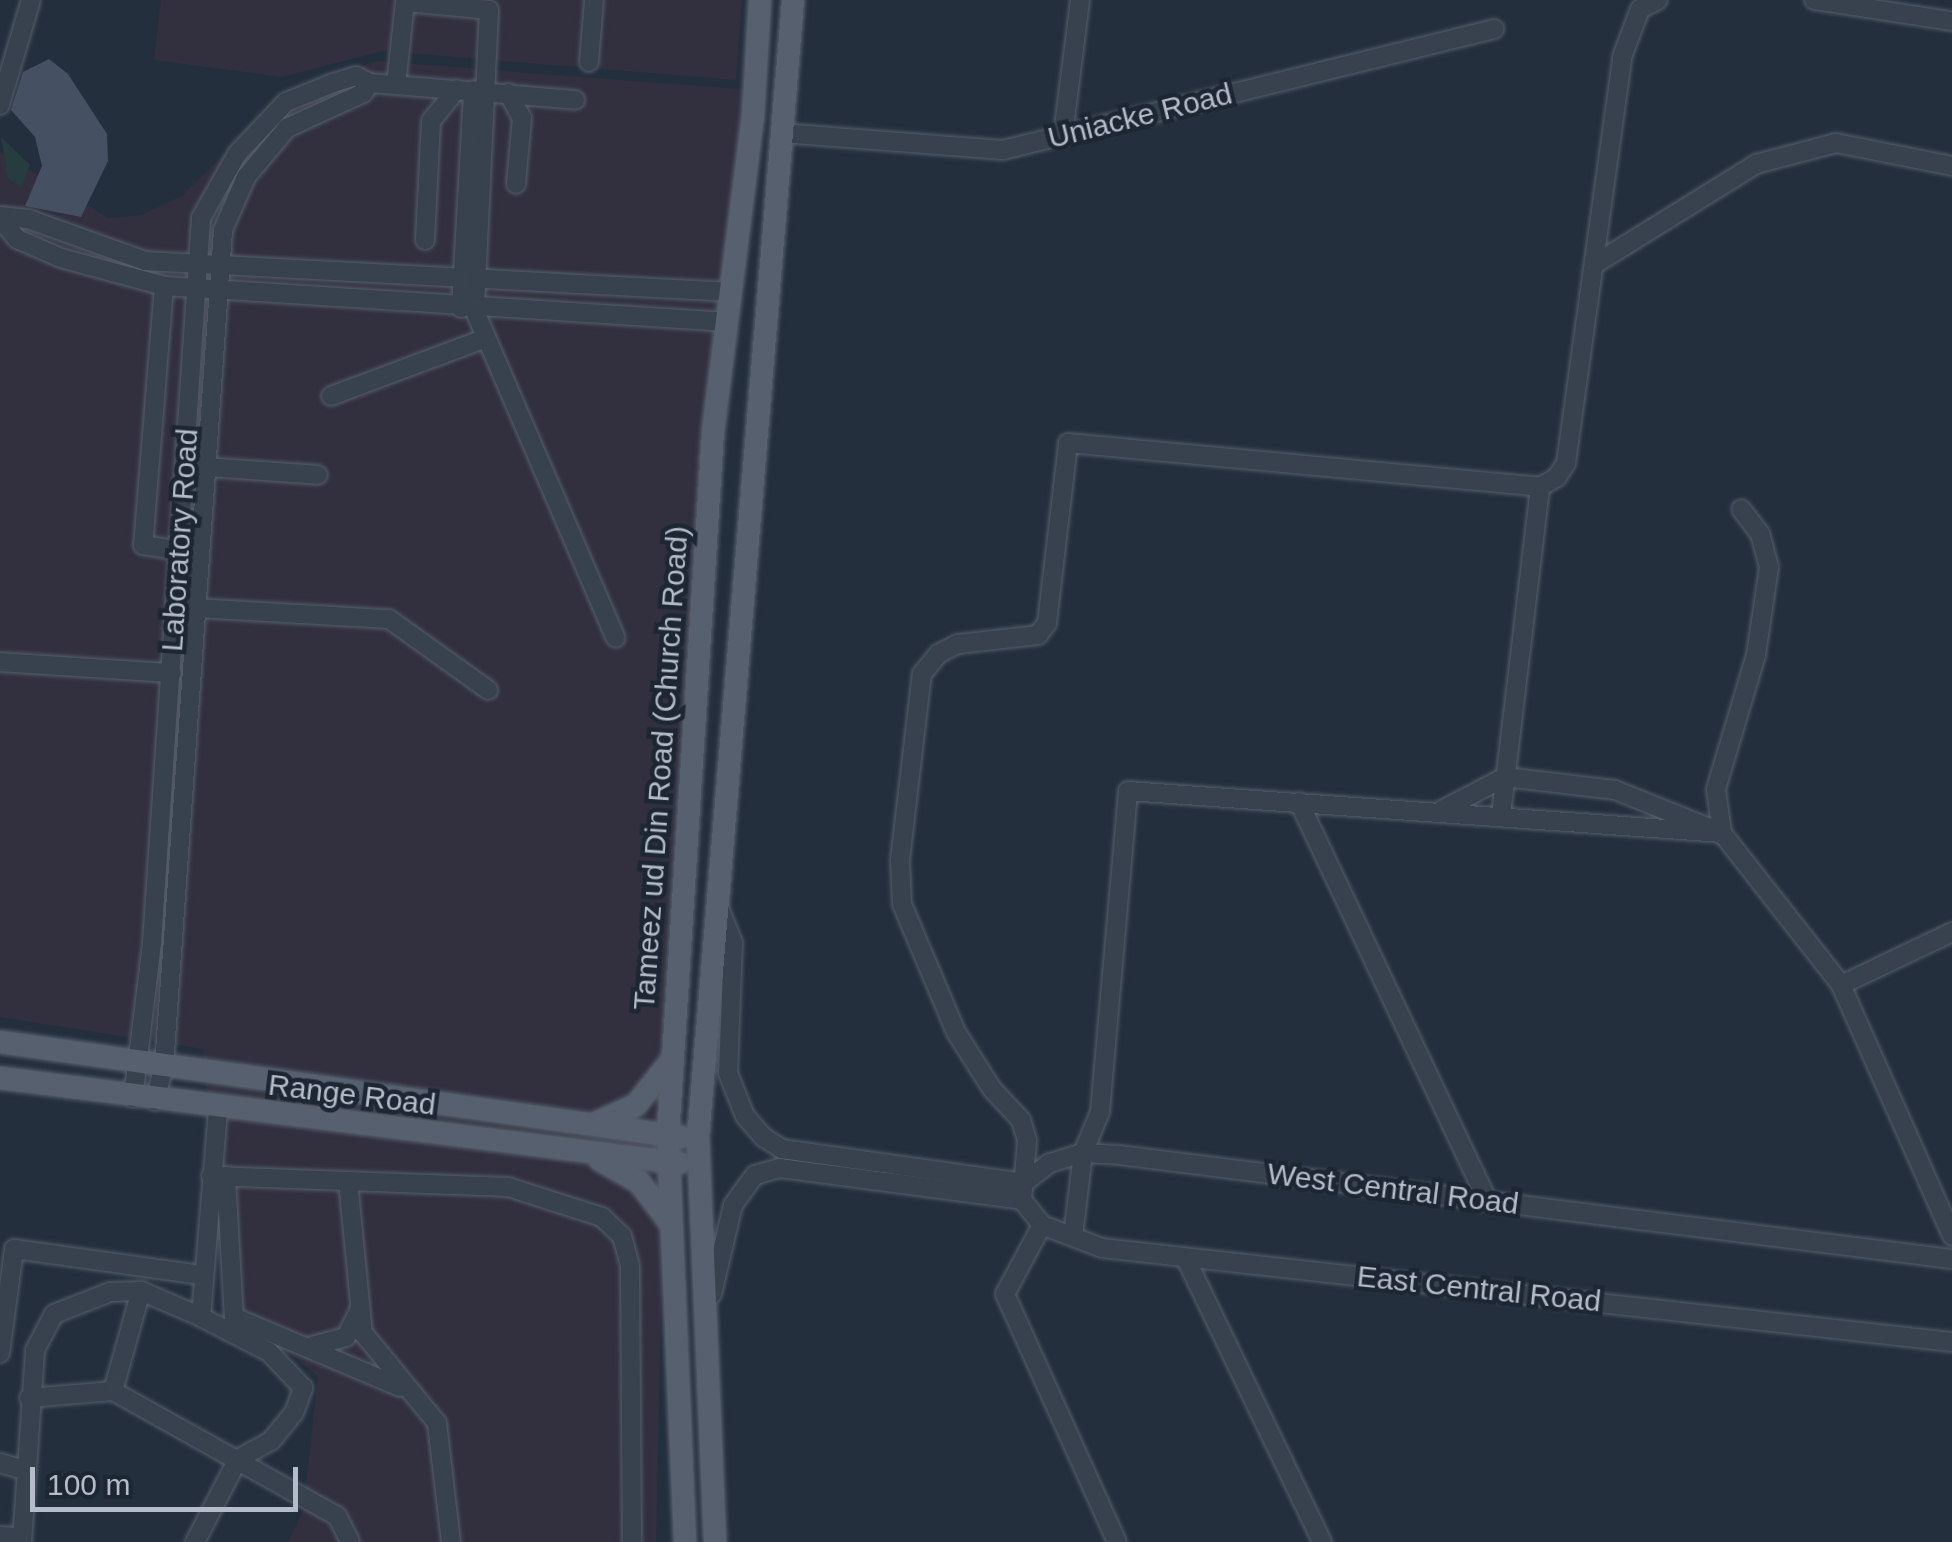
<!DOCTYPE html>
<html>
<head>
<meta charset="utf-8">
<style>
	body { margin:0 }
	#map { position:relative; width:1952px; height:1542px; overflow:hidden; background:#242f3e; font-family:Helvetica,sans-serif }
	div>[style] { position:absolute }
	.medical>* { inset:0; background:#32303f }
	.green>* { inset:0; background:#263c3f }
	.building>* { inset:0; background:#455162 }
	.roads { filter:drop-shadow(0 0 2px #565f6c) drop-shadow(0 0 2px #565f6c) }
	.minor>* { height:18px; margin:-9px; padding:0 9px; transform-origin:9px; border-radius:9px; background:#38414e }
	.major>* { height:22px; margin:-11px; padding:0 11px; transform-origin:11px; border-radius:11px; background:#56606e }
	span { translate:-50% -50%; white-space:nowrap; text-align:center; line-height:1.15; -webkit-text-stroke:9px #1d2633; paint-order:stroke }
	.street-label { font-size:30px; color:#b4bcc9 }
	.scale { position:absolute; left:30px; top:1467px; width:268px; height:45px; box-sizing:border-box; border:5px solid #b4bcc9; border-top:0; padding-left:12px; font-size:30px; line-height:35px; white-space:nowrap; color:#b4bcc9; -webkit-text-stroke:8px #1d2633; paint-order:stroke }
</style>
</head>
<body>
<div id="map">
	<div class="medical">
		<div style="clip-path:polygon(161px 0,742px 0,736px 80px,382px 51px,282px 77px,154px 60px)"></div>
		<div style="clip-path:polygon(376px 61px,751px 90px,668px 951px,656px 1542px,288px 1542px,303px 1511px,318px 1377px,225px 1296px,203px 1049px,0 1017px,0 152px,108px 218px,142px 215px,183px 195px,282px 97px)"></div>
	</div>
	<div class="green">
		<div style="clip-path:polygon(1px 137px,30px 165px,21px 188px,8px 178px)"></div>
	</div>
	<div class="building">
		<div style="clip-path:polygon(49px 59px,68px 74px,107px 134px,108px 161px,81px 217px,25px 206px,42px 166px,35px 137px,11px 110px,23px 72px)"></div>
	</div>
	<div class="roads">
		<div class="minor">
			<div style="left:1814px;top:0;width:140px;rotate:8.7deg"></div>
			<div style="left:589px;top:62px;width:62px;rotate:-85.4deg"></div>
			<div style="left:396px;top:85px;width:83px;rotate:-83.8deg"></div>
			<div style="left:405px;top:2px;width:84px;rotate:5.4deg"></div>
			<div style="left:489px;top:10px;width:299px;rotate:92.7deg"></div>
			<div style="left:508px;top:93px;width:29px;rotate:61deg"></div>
			<div style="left:522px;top:118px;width:66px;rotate:95.2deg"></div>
			<div style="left:0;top:105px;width:109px;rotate:-73.6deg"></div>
			<div style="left:781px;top:133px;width:223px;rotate:4.4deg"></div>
			<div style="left:1003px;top:150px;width:506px;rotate:-13.84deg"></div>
			<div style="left:1063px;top:135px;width:136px;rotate:-82.8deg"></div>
			<div style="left:0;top:216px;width:28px;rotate:6deg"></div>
			<div style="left:28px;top:219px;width:124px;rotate:19.7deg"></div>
			<div style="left:145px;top:261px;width:587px;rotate:3.03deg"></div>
			<div style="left:0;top:218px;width:27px;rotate:51deg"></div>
			<div style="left:17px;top:239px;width:48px;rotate:23.4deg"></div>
			<div style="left:61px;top:258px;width:107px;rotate:15.2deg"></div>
			<div style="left:164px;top:286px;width:565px;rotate:3.65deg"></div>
			<div style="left:425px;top:240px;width:119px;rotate:-87.1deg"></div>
			<div style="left:431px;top:121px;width:41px;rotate:-50.9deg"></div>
			<div style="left:1595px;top:264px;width:190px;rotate:-31.8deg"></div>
			<div style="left:1756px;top:164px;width:83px;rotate:-14.7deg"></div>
			<div style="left:1836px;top:143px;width:118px;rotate:11.2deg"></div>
			<div style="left:164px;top:286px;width:260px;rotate:94.6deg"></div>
			<div style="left:143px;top:545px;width:38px;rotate:9deg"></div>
			<div style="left:461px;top:308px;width:218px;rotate:-86.8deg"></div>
			<div style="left:474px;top:309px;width:358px;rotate:66.7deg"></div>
			<div style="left:331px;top:396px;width:165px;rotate:-20.5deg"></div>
			<div style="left:207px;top:467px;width:111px;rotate:4.1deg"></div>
			<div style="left:196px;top:608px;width:193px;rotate:3.3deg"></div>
			<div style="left:389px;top:619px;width:122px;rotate:35.6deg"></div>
			<div style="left:0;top:662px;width:172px;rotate:3.7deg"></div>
			<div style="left:1299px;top:802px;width:441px;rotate:64.7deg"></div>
			<div style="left:1442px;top:810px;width:71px;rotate:-27.6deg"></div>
			<div style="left:1505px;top:777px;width:111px;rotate:6.7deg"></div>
			<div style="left:1615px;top:790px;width:115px;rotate:21.9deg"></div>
			<div style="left:1722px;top:833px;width:193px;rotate:51.9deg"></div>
			<div style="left:1841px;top:985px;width:274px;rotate:66.1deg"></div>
			<div style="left:1501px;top:815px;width:330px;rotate:-83.2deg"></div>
			<div style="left:1722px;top:833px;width:44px;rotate:-97.8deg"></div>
			<div style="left:1716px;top:789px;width:140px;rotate:-73.4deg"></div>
			<div style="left:1756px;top:655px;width:89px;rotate:-81.6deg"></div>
			<div style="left:1769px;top:567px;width:34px;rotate:-105deg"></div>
			<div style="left:1760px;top:534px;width:31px;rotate:-127deg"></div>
			<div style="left:719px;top:908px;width:38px;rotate:68deg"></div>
			<div style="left:733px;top:943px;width:130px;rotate:92.2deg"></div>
			<div style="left:728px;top:1073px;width:46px;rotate:68.4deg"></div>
			<div style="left:745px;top:1116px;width:28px;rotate:49deg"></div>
			<div style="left:763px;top:1137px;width:22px;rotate:32deg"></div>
			<div style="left:782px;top:1149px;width:244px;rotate:8deg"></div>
			<div style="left:1841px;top:985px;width:123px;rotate:-25.5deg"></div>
			<div style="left:133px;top:1098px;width:156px;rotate:-83deg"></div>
			<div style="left:152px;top:943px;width:727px;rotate:-86.13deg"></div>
			<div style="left:201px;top:218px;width:73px;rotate:-60.6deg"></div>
			<div style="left:237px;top:154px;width:71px;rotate:-46.7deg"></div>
			<div style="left:286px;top:102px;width:51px;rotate:-22deg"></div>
			<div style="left:333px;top:83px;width:24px;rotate:-17deg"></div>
			<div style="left:356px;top:76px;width:16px;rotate:27deg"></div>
			<div style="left:370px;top:83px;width:206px;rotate:4.7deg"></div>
			<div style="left:155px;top:1101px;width:36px;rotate:-76deg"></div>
			<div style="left:164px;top:1066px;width:838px;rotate:-85.96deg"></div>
			<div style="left:223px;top:230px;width:58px;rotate:-66.5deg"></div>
			<div style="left:246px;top:177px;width:64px;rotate:-50.1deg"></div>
			<div style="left:287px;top:128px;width:84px;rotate:-24.7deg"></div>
			<div style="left:363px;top:93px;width:12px;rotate:-55deg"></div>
			<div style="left:211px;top:1176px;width:297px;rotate:2.1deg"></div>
			<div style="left:508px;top:1187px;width:99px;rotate:17.7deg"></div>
			<div style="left:602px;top:1217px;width:28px;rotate:44deg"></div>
			<div style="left:622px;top:1236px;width:30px;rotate:75deg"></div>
			<div style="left:630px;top:1265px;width:277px;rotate:89.6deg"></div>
			<div style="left:226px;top:1176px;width:141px;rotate:86.8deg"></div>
			<div style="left:234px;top:1317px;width:180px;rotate:22.9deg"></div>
			<div style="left:348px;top:1181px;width:153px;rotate:84.4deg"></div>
			<div style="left:363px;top:1333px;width:117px;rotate:50.6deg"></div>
			<div style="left:437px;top:1423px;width:120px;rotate:83.3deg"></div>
			<div style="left:1024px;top:1183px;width:33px;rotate:-38deg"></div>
			<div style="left:1050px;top:1163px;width:34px;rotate:-17deg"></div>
			<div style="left:1083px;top:1153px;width:36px;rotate:3deg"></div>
			<div style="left:1119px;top:1155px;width:839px;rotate:7.12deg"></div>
			<div style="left:1022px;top:1200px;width:60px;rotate:-85.2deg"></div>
			<div style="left:1027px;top:1140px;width:21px;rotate:-107deg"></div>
			<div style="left:1021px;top:1120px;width:42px;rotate:-133.1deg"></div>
			<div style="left:992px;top:1089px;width:67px;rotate:-122.3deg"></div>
			<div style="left:956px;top:1032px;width:139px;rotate:-112.9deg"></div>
			<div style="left:902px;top:904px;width:44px;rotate:-92.6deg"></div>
			<div style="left:900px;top:860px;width:187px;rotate:-83.3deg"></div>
			<div style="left:922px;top:674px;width:26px;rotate:-51deg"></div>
			<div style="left:938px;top:654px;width:22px;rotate:-27deg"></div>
			<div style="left:958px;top:644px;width:81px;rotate:-6.4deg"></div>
			<div style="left:1038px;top:635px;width:15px;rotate:-53deg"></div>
			<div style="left:1047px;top:623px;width:181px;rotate:-83.3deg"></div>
			<div style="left:1068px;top:443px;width:474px;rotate:5.3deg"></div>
			<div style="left:1540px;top:487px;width:20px;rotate:-30deg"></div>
			<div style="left:1557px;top:477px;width:17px;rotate:-57deg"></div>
			<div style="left:1566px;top:463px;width:410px;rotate:-82.1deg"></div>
			<div style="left:1622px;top:57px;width:51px;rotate:-69.4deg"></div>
			<div style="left:1640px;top:9px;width:20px;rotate:-27deg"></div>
			<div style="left:1022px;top:1200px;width:32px;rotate:51deg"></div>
			<div style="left:1042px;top:1225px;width:64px;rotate:21deg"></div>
			<div style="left:1102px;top:1248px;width:855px;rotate:6.31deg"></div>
			<div style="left:1042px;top:1225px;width:78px;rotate:118.2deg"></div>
			<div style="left:1005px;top:1294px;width:272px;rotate:65.7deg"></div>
			<div style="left:1073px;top:1236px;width:84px;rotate:-83.1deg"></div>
			<div style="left:1083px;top:1153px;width:44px;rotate:-67.5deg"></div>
			<div style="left:1100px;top:1112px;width:322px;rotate:-85deg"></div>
			<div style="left:1128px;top:791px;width:595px;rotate:4.04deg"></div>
			<div style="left:1185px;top:1257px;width:316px;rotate:64.3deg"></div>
			<div style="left:712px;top:1294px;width:91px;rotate:-76.7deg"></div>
			<div style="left:733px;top:1205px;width:37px;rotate:-54deg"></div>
			<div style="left:755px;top:1175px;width:26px;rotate:-16deg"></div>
			<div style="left:780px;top:1168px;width:244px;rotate:7.5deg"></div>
			<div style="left:312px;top:1346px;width:35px;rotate:-15deg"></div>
			<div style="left:346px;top:1337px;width:28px;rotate:-64deg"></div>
			<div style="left:0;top:1353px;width:105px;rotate:-82.3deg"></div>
			<div style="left:14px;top:1249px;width:189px;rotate:7.9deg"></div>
			<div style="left:113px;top:1391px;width:104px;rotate:-74.4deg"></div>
			<div style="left:29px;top:1398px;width:84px;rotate:-4.8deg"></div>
			<div style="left:113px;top:1391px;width:257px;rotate:29.2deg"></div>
			<div style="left:337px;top:1516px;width:28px;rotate:63deg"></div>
			<div style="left:0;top:1463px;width:26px;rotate:16deg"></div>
			<div style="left:0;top:1536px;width:22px;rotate:3deg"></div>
			<div style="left:22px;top:1542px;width:192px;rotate:-86.1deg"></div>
			<div style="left:35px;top:1350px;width:41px;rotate:-62.2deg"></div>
			<div style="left:54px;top:1314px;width:60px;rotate:-21.4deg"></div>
			<div style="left:110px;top:1292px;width:31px;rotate:-2deg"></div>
			<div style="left:141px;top:1291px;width:65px;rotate:23.4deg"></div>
			<div style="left:195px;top:1542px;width:93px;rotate:-62.6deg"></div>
			<div style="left:238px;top:1459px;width:38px;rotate:-29deg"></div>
			<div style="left:271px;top:1441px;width:36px;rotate:-51deg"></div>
			<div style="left:294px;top:1413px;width:27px;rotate:-70deg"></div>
			<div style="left:303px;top:1388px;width:50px;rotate:-133.4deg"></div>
			<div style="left:269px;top:1352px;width:76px;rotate:-152.8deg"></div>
			<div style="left:201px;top:1317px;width:209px;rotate:-85.3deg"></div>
		</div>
		<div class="major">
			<div style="left:0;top:1042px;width:687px;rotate:7.95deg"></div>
			<div style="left:0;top:1078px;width:684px;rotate:7.14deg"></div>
			<div style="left:594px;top:1124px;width:46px;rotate:-24.3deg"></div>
			<div style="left:636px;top:1105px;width:56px;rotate:-51.5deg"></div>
			<div style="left:600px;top:1160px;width:45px;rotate:29.4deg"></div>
			<div style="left:639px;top:1182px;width:51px;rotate:52.9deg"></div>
			<div style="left:685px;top:1542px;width:406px;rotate:-92.4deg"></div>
			<div style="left:668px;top:1136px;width:705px;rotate:-86.34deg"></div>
			<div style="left:713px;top:432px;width:318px;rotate:-82.8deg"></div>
			<div style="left:753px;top:117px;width:117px;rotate:-86.6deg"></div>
			<div style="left:715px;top:1542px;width:403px;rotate:-92.4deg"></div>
			<div style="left:698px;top:1139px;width:1143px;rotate:-85.23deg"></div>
		</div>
	</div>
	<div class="street-label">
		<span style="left:1140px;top:116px;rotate:-14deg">Uniacke Road</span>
		<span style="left:180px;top:540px;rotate:-86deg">Laboratory Road</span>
		<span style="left:661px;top:768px;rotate:-86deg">Tameez ud Din Road (Church Road)</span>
		<span style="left:352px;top:1095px;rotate:7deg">Range Road</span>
		<span style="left:1393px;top:1189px;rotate:7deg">West Central Road</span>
		<span style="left:1479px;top:1289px;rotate:6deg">East Central Road</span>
	</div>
	<div class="scale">100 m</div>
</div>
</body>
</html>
